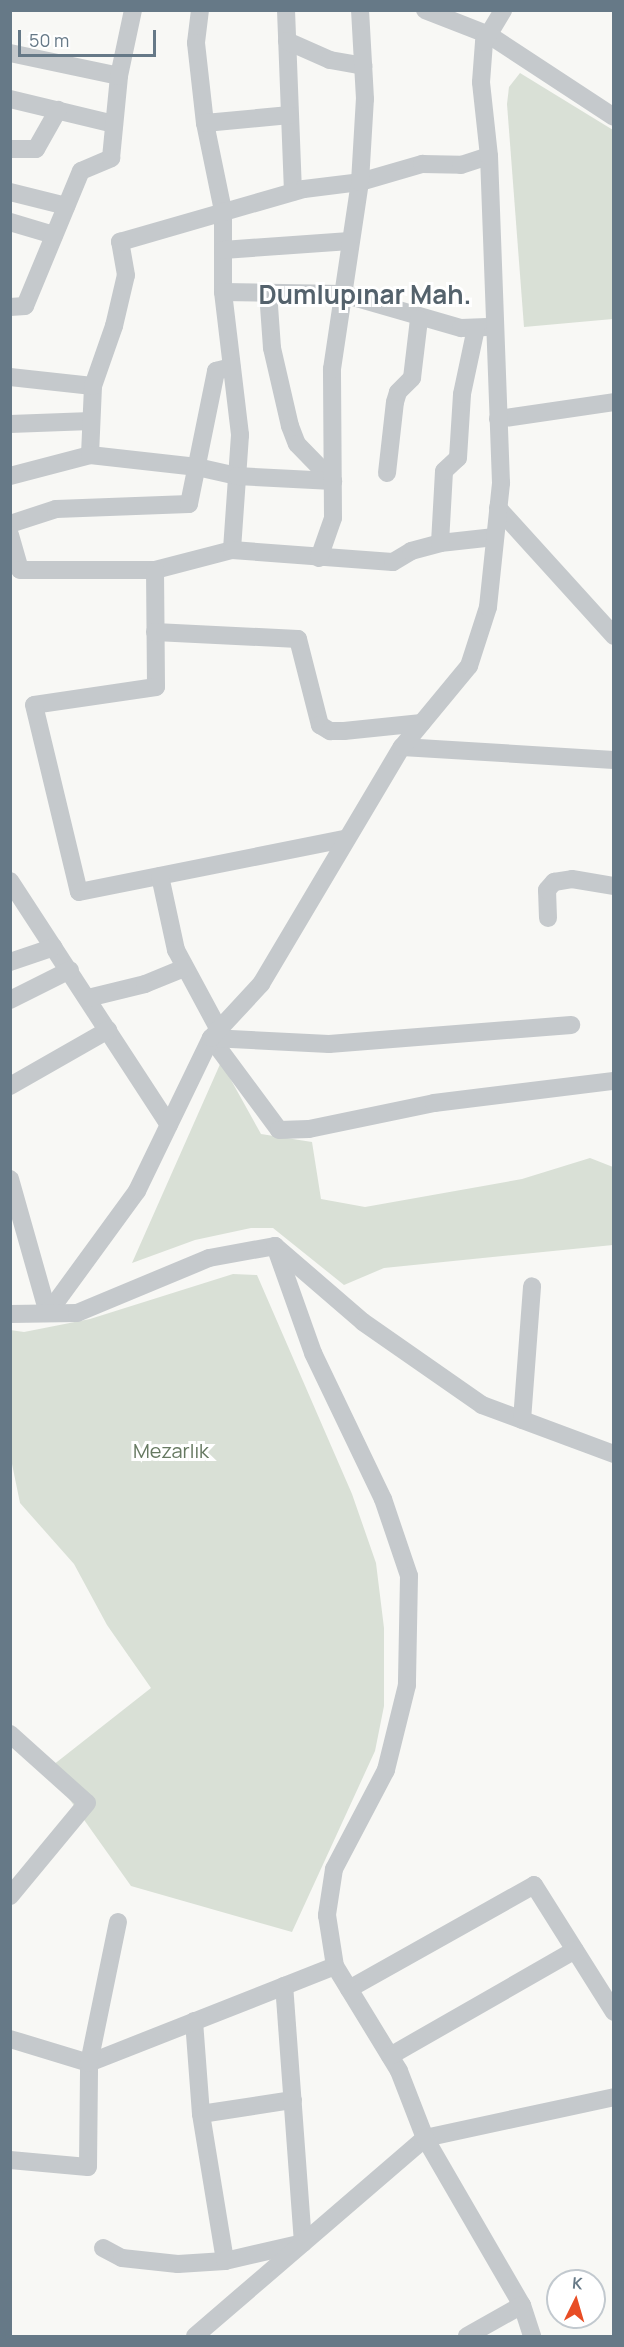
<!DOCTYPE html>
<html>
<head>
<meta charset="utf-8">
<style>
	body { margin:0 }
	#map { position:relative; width:624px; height:2347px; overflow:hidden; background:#f8f8f5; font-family:Manrope,sans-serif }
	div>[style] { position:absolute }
	.green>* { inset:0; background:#d9e0d6 }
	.minor>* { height:18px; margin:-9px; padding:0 9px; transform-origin:9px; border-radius:9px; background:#c5c9cc }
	span { translate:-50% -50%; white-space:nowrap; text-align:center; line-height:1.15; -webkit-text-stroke:6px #fff; paint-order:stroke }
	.park-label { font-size:20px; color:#667961 }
	.district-label { font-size:26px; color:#54626c; font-weight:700 }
	.frame { position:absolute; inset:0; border:12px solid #667987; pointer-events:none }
	.north { position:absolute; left:546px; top:2269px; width:60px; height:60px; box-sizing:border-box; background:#fff; border:2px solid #c2c9cf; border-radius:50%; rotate:5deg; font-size:16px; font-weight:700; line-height:24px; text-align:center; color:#667987 }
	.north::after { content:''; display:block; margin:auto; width:21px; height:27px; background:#e84d25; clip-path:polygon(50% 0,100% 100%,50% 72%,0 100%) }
	.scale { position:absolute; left:18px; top:30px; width:138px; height:27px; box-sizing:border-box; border:3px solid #667987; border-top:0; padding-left:8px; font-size:18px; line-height:21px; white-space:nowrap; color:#667987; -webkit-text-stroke:4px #fff; paint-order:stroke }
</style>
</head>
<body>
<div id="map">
	<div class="green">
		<div style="clip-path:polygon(520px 73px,613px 130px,613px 319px,524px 327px,507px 104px,509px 87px)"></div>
		<div style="clip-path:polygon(221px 1062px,261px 1134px,312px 1142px,321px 1199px,365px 1207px,522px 1179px,590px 1158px,613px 1167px,613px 1245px,384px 1268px,344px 1285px,273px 1228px,251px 1228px,195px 1240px,132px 1263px)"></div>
		<div style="clip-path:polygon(233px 1274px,257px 1275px,352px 1494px,376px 1563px,384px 1628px,384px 1706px,375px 1751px,292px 1932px,131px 1886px,48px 1769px,151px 1688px,107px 1625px,74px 1564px,20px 1503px,11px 1459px,10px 1330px,24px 1332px,90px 1319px)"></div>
	</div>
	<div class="minor">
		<div style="left:200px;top:10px;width:33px;rotate:97deg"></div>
		<div style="left:196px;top:43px;width:81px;rotate:83.6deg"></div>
		<div style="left:205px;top:123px;width:90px;rotate:78.4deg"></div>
		<div style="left:223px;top:211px;width:81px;rotate:90deg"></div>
		<div style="left:223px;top:292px;width:144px;rotate:83.2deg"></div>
		<div style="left:240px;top:435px;width:115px;rotate:94deg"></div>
		<div style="left:286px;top:10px;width:182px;rotate:87.8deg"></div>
		<div style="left:425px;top:10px;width:69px;rotate:21.3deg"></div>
		<div style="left:489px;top:35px;width:149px;rotate:33.3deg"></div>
		<div style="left:287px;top:41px;width:47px;rotate:23.8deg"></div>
		<div style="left:330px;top:60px;width:34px;rotate:10deg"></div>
		<div style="left:10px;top:53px;width:111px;rotate:11.9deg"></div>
		<div style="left:10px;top:99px;width:107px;rotate:13.5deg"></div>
		<div style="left:205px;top:123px;width:85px;rotate:-5.4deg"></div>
		<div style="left:10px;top:149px;width:26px"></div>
		<div style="left:36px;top:149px;width:45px;rotate:-60.6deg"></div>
		<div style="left:10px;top:192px;width:58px;rotate:14deg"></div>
		<div style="left:10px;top:222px;width:46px;rotate:16.5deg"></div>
		<div style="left:223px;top:250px;width:127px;rotate:-4.1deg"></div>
		<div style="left:223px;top:292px;width:120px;rotate:1deg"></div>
		<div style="left:343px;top:294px;width:123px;rotate:16.1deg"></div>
		<div style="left:461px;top:328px;width:33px;rotate:-2deg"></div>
		<div style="left:268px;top:292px;width:56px;rotate:85.9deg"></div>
		<div style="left:272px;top:348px;width:80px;rotate:77deg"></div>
		<div style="left:290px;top:426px;width:19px;rotate:69deg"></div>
		<div style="left:297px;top:444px;width:52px;rotate:45.8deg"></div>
		<div style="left:10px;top:307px;width:15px;rotate:-4deg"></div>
		<div style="left:25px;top:306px;width:146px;rotate:-67.5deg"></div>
		<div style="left:81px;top:171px;width:33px;rotate:-23deg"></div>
		<div style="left:111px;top:158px;width:82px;rotate:-84.4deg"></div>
		<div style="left:119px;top:76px;width:67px;rotate:-78deg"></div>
		<div style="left:10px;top:377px;width:83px;rotate:6.2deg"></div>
		<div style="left:498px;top:419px;width:117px;rotate:-8.3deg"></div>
		<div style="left:10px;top:424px;width:81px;rotate:-2.1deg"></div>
		<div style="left:90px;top:455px;width:69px;rotate:-87.5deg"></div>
		<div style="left:93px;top:386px;width:64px;rotate:-70.7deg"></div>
		<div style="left:114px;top:326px;width:52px;rotate:-76.8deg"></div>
		<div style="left:126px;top:275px;width:34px;rotate:-100deg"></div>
		<div style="left:120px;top:242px;width:191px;rotate:-16.1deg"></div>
		<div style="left:304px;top:189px;width:56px;rotate:-7.1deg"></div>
		<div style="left:360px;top:182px;width:65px;rotate:-16.2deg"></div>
		<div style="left:422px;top:164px;width:39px;rotate:1deg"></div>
		<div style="left:461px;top:165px;width:29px;rotate:-18deg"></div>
		<div style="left:387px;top:473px;width:71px;rotate:-83.6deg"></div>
		<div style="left:395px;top:402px;width:10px;rotate:-73deg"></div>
		<div style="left:398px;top:392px;width:20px;rotate:-45deg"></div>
		<div style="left:412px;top:378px;width:59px;rotate:-83.2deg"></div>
		<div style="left:10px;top:476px;width:83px;rotate:-14.7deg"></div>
		<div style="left:90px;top:455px;width:108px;rotate:6.4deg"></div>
		<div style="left:197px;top:467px;width:41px;rotate:12.7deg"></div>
		<div style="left:237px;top:476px;width:96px;rotate:3deg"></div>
		<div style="left:498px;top:508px;width:173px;rotate:47.8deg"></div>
		<div style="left:10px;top:524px;width:48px;rotate:-18.1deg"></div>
		<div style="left:56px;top:509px;width:133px;rotate:-2.2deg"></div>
		<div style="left:189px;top:504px;width:136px;rotate:-78.5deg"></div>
		<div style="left:216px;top:371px;width:16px;rotate:-15deg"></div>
		<div style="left:10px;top:535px;width:36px;rotate:74deg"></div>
		<div style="left:20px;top:570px;width:135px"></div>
		<div style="left:155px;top:570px;width:80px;rotate:-14.6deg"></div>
		<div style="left:232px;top:550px;width:161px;rotate:4.3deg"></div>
		<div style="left:393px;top:562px;width:21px;rotate:-31deg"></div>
		<div style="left:411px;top:551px;width:30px;rotate:-15deg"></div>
		<div style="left:440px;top:543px;width:55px;rotate:-6.2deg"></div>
		<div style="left:440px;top:543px;width:72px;rotate:-86.8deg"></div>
		<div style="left:444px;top:471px;width:19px;rotate:-43deg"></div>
		<div style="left:458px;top:458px;width:64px;rotate:-86.4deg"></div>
		<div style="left:462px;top:394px;width:67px;rotate:-78deg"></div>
		<div style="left:319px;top:558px;width:42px;rotate:-70.7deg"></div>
		<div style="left:333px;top:518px;width:149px;rotate:-90.4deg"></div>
		<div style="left:332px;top:369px;width:189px;rotate:-81.5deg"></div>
		<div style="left:360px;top:182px;width:83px;rotate:-86.6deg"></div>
		<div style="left:365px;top:99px;width:89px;rotate:-93.2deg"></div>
		<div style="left:155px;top:570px;width:117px;rotate:89.5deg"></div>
		<div style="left:156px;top:687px;width:123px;rotate:171.6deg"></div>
		<div style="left:34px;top:705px;width:192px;rotate:76.5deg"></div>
		<div style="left:79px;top:892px;width:271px;rotate:-11.3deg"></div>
		<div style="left:155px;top:632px;width:143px;rotate:2.8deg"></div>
		<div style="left:298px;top:639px;width:89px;rotate:75.7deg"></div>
		<div style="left:320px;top:725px;width:12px;rotate:31deg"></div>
		<div style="left:330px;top:731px;width:14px"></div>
		<div style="left:344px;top:731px;width:78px;rotate:-5.9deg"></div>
		<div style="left:402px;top:747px;width:212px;rotate:3.5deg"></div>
		<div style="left:160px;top:876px;width:76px;rotate:77.8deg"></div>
		<div style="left:176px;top:950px;width:91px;rotate:61.7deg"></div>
		<div style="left:10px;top:881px;width:291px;rotate:56.9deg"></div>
		<div style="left:548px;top:918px;width:28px;rotate:-92deg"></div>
		<div style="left:547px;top:890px;width:11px;rotate:-49deg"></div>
		<div style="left:554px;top:882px;width:18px;rotate:-9deg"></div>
		<div style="left:572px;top:879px;width:43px;rotate:9.5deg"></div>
		<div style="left:10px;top:962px;width:46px;rotate:-18.8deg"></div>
		<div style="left:88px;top:998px;width:59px;rotate:-13.8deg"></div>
		<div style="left:145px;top:984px;width:42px;rotate:-22.3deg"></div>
		<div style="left:10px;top:1000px;width:67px;rotate:-26.6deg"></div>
		<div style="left:211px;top:1038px;width:114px;rotate:53.5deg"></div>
		<div style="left:279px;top:1130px;width:30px;rotate:-2deg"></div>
		<div style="left:309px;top:1129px;width:128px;rotate:-11.7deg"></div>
		<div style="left:434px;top:1103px;width:181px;rotate:-7deg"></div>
		<div style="left:211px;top:1038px;width:118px;rotate:2.9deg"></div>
		<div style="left:329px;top:1044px;width:243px;rotate:-4.5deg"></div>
		<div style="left:10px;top:1086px;width:113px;rotate:-29.7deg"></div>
		<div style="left:10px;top:1179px;width:139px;rotate:74.2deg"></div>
		<div style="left:275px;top:1246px;width:114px;rotate:70.4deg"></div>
		<div style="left:313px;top:1353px;width:162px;rotate:64.4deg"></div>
		<div style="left:383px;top:1499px;width:81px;rotate:71.3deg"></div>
		<div style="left:409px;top:1576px;width:109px;rotate:91.1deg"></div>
		<div style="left:407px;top:1685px;width:88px;rotate:103.9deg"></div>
		<div style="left:386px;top:1770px;width:112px;rotate:117.7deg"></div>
		<div style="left:334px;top:1869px;width:47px;rotate:98.7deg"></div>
		<div style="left:327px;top:1915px;width:52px;rotate:81.1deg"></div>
		<div style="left:48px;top:1313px;width:151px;rotate:-53.9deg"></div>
		<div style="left:137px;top:1191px;width:170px;rotate:-64.2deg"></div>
		<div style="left:211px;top:1038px;width:74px;rotate:-47.2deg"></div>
		<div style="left:261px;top:984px;width:276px;rotate:-59.3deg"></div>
		<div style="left:402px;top:747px;width:105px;rotate:-50.4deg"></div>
		<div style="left:469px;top:666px;width:62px;rotate:-72.1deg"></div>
		<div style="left:488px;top:607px;width:125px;rotate:-84deg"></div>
		<div style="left:501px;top:483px;width:327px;rotate:-92.1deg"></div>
		<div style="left:489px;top:156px;width:74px;rotate:-96.2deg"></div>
		<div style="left:481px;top:82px;width:40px;rotate:-85.7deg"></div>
		<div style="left:484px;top:42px;width:37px;rotate:-59deg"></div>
		<div style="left:10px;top:1314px;width:67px;rotate:-0.9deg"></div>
		<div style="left:77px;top:1313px;width:143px;rotate:-22.6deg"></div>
		<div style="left:209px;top:1258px;width:67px;rotate:-10.3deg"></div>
		<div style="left:275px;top:1246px;width:116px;rotate:40.8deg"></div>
		<div style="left:363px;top:1322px;width:145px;rotate:34.9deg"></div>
		<div style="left:482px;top:1405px;width:141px;rotate:20.4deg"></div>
		<div style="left:522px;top:1420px;width:134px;rotate:-85.7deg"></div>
		<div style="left:10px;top:1734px;width:103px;rotate:41.9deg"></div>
		<div style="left:87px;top:1803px;width:121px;rotate:129.6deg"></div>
		<div style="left:349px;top:1989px;width:212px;rotate:-29.3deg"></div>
		<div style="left:534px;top:1885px;width:150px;rotate:57.8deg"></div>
		<div style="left:194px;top:2021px;width:93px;rotate:85.7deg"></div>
		<div style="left:201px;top:2114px;width:149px;rotate:80.7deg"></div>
		<div style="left:10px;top:2039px;width:83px;rotate:16.9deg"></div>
		<div style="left:89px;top:2063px;width:264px;rotate:-21.5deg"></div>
		<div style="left:335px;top:1966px;width:123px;rotate:58.6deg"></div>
		<div style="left:399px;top:2071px;width:72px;rotate:68.8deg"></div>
		<div style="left:425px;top:2138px;width:193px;rotate:-12.2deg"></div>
		<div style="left:390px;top:2056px;width:213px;rotate:-29.8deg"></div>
		<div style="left:201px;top:2114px;width:93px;rotate:-8.7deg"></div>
		<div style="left:10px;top:2160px;width:78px;rotate:5.1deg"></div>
		<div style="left:88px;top:2167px;width:104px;rotate:-89.4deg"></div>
		<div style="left:89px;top:2063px;width:144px;rotate:-78.4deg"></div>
		<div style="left:103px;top:2248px;width:21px;rotate:28deg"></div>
		<div style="left:122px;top:2258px;width:56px;rotate:6.1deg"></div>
		<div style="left:178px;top:2264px;width:47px;rotate:-3.7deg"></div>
		<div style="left:225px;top:2261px;width:80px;rotate:-13deg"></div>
		<div style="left:303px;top:2243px;width:258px;rotate:-94.2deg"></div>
		<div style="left:195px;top:2336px;width:303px;rotate:-40.7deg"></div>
		<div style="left:425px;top:2138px;width:193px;rotate:59.9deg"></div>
		<div style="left:522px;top:2305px;width:33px;rotate:72deg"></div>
		<div style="left:467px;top:2336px;width:63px;rotate:-29.4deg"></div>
	</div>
	<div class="park-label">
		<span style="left:171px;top:1450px">Mezarlık</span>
	</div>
	<div class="district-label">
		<span style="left:365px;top:295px">Dumlupınar Mah.</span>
	</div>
	<div class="frame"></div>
	<div class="north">K</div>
	<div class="scale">50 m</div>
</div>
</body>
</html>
